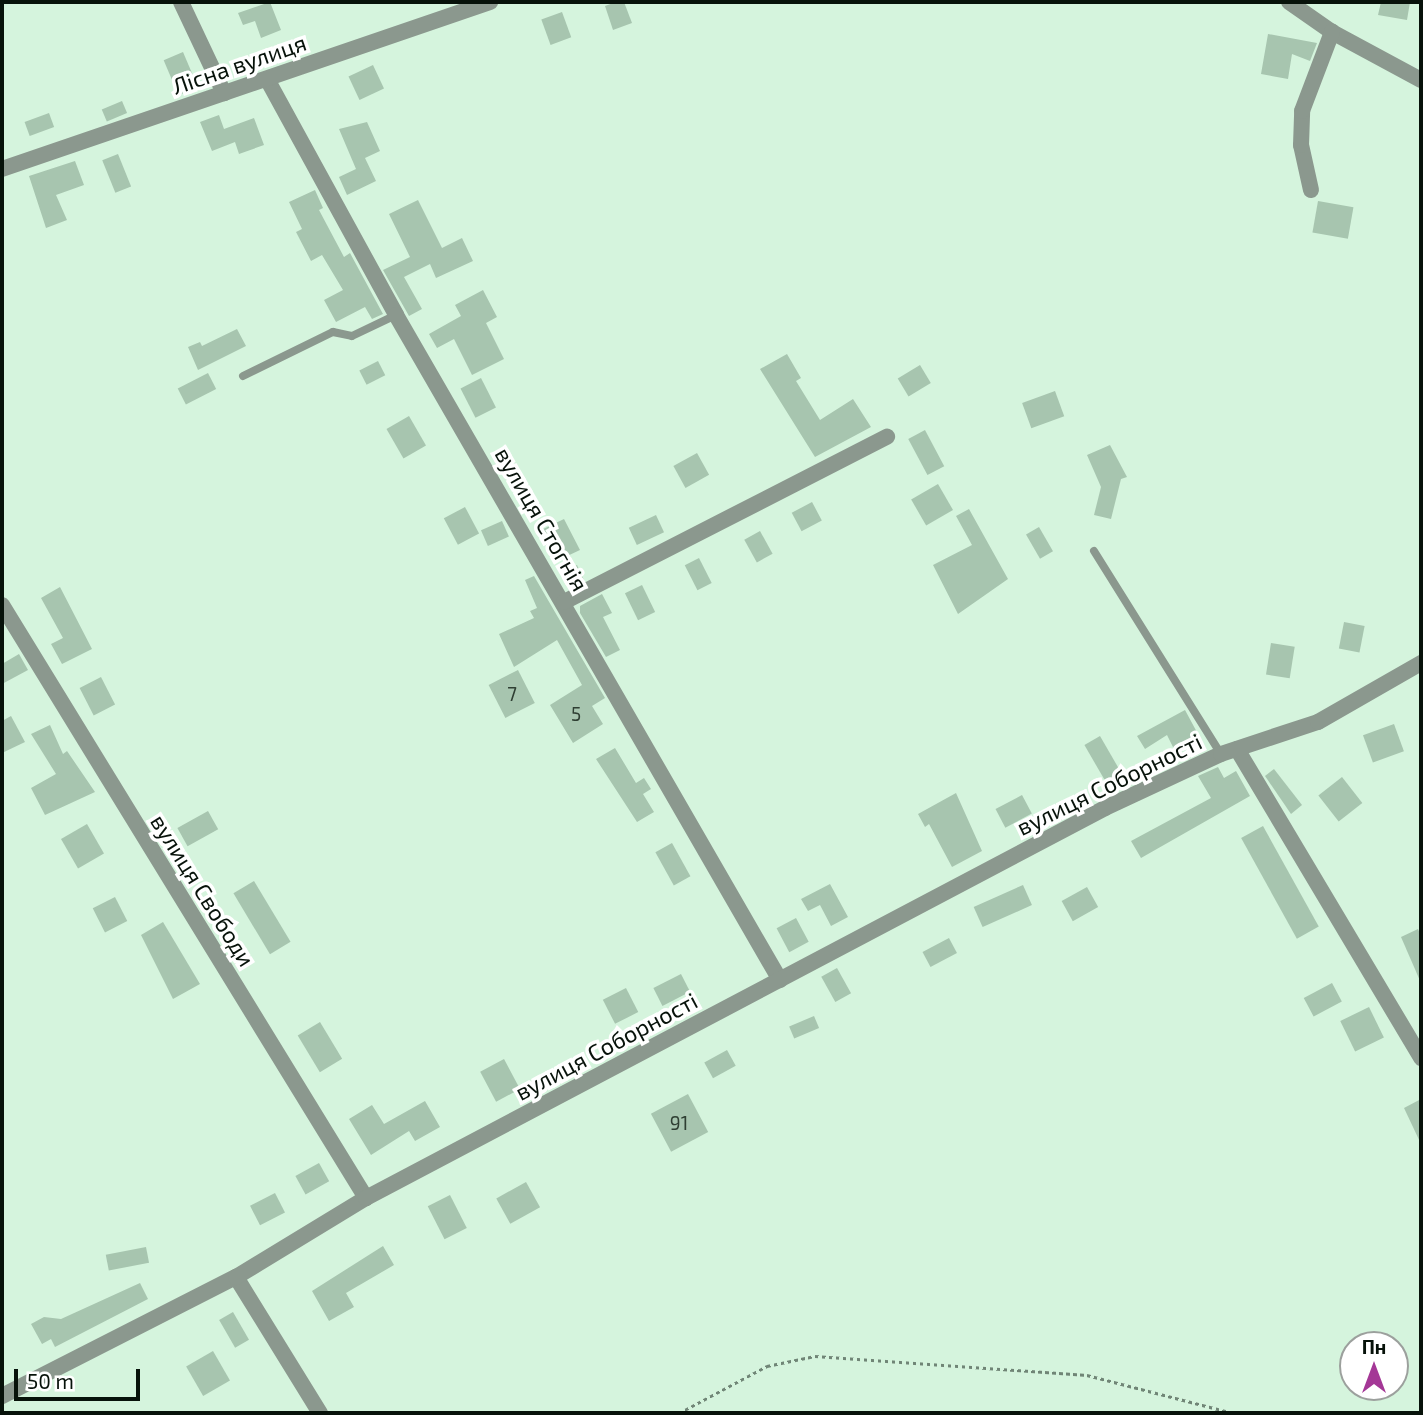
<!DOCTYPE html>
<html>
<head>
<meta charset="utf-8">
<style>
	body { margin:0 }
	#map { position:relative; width:1423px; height:1415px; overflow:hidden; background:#d5f4dd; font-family:"Exo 2",sans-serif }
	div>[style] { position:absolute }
	.building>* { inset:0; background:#a7c5af; transform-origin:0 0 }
	.path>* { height:2.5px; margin-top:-1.25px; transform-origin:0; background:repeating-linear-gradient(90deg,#708576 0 3.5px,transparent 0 7px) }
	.lane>* { height:8px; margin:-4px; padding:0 4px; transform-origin:4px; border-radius:4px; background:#8b988e }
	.street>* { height:16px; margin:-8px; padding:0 8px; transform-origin:8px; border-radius:8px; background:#8b988e }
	span { translate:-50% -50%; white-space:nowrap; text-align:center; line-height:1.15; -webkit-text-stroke:7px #fff; paint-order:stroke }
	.number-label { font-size:19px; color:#2f3f33 }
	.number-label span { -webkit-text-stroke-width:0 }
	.street-label { font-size:23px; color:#07120a }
	.frame { position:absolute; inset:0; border:4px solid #07120a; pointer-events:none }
	.north { position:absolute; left:1339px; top:1331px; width:70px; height:70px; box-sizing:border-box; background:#fff; border:2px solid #9ca09d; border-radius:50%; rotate:0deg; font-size:19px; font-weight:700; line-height:28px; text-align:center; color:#07120a }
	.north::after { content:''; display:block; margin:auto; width:24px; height:32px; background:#a43796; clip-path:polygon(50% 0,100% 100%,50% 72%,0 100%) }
	.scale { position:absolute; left:14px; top:1369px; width:126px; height:32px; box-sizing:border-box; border:4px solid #07120a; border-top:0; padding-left:9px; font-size:21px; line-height:24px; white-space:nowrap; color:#07120a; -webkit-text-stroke:5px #fff; paint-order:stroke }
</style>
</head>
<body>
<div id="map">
	<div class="building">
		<div style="clip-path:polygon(270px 2px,281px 30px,261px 38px,255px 21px,243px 25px,238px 13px)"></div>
		<div style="clip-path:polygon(616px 2px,624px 2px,632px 23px,613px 30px,605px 6px)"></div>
		<div style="clip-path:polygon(1381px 2px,1410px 2px,1407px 20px,1378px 15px)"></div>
		<div style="left:562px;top:12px;width:27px;height:22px;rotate:70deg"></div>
		<div style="clip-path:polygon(1268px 34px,1317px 43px,1310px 61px,1292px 54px,1288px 79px,1261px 74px)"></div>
		<div style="left:183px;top:52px;width:38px;height:21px;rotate:67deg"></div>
		<div style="left:373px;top:65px;width:26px;height:27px;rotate:65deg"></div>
		<div style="left:122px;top:101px;width:13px;height:22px;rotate:67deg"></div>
		<div style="left:49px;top:113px;width:15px;height:26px;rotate:70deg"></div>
		<div style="clip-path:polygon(219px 115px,224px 129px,254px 118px,264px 145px,239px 154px,235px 142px,212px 151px,200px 122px)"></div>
		<div style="clip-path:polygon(367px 122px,380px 151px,365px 158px,376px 181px,347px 195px,339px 177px,356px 169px,339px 129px)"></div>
		<div style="left:118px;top:154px;width:35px;height:17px;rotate:68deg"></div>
		<div style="clip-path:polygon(75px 161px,84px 185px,56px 195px,67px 220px,46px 228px,29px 176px)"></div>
		<div style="clip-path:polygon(315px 190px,323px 208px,319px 210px,344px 257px,350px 253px,383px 314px,372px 319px,365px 307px,336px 322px,324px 300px,343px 290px,322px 255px,311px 261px,296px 232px,302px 229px,289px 202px)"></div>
		<div style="clip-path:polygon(418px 200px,442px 248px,462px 238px,473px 261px,436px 278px,430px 264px,404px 277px,422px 309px,409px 316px,383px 270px,410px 257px,389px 214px)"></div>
		<div style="left:1318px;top:201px;width:36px;height:32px;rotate:10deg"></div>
		<div style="clip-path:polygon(483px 290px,497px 317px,486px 323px,504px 359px,472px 375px,454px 339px,437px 348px,429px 334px,461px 316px,455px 305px)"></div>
		<div style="clip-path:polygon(237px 329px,246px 346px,198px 370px,188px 347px,200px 342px,202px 346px)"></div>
		<div style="clip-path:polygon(787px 354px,801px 378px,796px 381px,820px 420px,853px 399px,871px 427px,815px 457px,760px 369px)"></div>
		<div style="left:378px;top:361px;width:16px;height:21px;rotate:63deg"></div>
		<div style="left:920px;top:365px;width:21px;height:26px;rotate:59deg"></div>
		<div style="left:208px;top:373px;width:18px;height:34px;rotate:63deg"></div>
		<div style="left:481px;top:378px;width:33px;height:23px;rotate:63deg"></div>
		<div style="left:1055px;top:391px;width:27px;height:35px;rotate:70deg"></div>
		<div style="left:409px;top:416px;width:34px;height:26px;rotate:60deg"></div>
		<div style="left:925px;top:430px;width:41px;height:19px;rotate:62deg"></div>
		<div style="clip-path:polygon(1110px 445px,1127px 477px,1121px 479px,1111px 519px,1094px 515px,1101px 487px,1087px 455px)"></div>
		<div style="left:697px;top:453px;width:25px;height:27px;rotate:61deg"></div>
		<div style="left:938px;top:484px;width:30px;height:31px;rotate:60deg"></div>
		<div style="left:812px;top:502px;width:21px;height:23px;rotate:62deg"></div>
		<div style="left:465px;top:507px;width:30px;height:24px;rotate:62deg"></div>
		<div style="clip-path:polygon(969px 509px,1008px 579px,958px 614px,933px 565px,972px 545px,956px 516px)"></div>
		<div style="left:656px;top:515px;width:19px;height:30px;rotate:65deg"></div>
		<div style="clip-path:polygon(564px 519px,580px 550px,563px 558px,554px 541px,546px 545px,539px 531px)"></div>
		<div style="left:502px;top:521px;width:17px;height:23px;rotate:66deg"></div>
		<div style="left:1039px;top:527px;width:28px;height:15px;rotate:60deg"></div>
		<div style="left:760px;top:531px;width:26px;height:18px;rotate:61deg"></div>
		<div style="left:699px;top:558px;width:28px;height:16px;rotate:63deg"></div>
		<div style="left:577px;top:565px;width:17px;height:17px;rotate:65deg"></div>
		<div style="clip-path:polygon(534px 576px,605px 698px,592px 706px,603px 724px,573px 743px,550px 705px,582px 685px,557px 640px,514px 667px,499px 634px,534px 618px,530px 611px,537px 608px,525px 580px)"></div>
		<div style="left:642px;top:585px;width:30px;height:19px;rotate:64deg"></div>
		<div style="clip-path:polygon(60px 587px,92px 649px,62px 664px,51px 644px,63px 638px,41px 598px)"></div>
		<div style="clip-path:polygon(602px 594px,612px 613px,603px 617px,620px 650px,606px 657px,580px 613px,580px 606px)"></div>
		<div style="left:1344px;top:622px;width:21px;height:27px;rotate:11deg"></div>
		<div style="left:1271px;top:643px;width:24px;height:32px;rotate:9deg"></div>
		<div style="clip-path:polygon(19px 654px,28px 670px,2px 684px,2px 664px)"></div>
		<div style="left:518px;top:670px;width:37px;height:33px;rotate:63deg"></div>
		<div style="left:101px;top:677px;width:31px;height:24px;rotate:63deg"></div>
		<div style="clip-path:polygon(1185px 710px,1199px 736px,1174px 749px,1167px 735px,1145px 749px,1137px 736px)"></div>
		<div style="clip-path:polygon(11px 716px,25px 742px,2px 753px,2px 721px)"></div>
		<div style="left:1394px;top:724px;width:29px;height:33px;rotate:70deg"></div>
		<div style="clip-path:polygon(50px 725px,63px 754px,67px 751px,95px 792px,45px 815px,31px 788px,56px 774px,31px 734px)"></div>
		<div style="left:1100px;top:736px;width:42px;height:18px;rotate:60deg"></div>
		<div style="clip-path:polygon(615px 748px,636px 783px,644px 778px,651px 789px,643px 794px,654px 812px,637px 822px,596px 759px)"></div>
		<div style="clip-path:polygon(1218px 767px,1224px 778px,1236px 771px,1250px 796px,1141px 858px,1131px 841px,1211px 798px,1198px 776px)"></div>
		<div style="clip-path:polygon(1274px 769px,1302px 805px,1291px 814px,1265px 776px)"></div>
		<div style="left:1342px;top:777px;width:33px;height:30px;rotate:52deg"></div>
		<div style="clip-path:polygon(956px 793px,982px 851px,952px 867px,929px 824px,925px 827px,918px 814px)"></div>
		<div style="left:1022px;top:795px;width:21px;height:30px;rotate:62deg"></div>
		<div style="left:208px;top:811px;width:21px;height:35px;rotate:61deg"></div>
		<div style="left:87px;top:824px;width:34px;height:30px;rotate:60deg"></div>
		<div style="left:1263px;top:826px;width:115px;height:25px;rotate:61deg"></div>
		<div style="left:672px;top:843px;width:38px;height:19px;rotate:61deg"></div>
		<div style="left:254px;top:881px;width:71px;height:24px;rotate:59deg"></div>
		<div style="clip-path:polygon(830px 884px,848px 917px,831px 926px,820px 905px,808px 911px,801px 899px)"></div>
		<div style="left:1023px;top:885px;width:22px;height:54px;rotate:66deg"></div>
		<div style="left:1087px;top:887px;width:23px;height:29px;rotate:61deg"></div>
		<div style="left:115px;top:897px;width:27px;height:25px;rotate:63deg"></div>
		<div style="left:796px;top:918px;width:27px;height:22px;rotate:62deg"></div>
		<div style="clip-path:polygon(163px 922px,200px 984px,173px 999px,141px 935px)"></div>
		<div style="clip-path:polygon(1418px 929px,1421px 936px,1421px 983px,1401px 937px)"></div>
		<div style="left:949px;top:938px;width:17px;height:30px;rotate:62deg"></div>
		<div style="left:837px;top:968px;width:29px;height:18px;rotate:61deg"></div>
		<div style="left:681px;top:974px;width:20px;height:31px;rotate:63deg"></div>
		<div style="left:1332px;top:983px;width:21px;height:32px;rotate:62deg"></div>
		<div style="left:626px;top:988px;width:27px;height:26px;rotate:63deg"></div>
		<div style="left:1369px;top:1007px;width:34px;height:32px;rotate:64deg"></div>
		<div style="left:814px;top:1016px;width:13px;height:27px;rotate:67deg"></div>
		<div style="left:320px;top:1022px;width:43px;height:26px;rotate:59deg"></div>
		<div style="left:727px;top:1050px;width:18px;height:26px;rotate:61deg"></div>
		<div style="left:504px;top:1059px;width:34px;height:27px;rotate:62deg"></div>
		<div style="left:688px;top:1094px;width:43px;height:42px;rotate:62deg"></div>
		<div style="clip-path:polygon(1421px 1099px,1421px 1144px,1404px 1108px)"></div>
		<div style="clip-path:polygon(425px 1101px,440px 1127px,415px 1141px,409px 1131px,371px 1155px,349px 1119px,372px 1105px,384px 1124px)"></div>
		<div style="left:319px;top:1163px;width:21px;height:27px;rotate:61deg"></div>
		<div style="left:526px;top:1182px;width:29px;height:34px;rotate:61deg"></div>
		<div style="left:275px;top:1193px;width:22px;height:28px;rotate:63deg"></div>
		<div style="left:450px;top:1195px;width:37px;height:25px;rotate:63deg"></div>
		<div style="clip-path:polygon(383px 1246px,394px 1265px,346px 1293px,354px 1307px,329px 1321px,312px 1291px)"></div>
		<div style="left:146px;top:1247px;width:16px;height:41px;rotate:79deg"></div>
		<div style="clip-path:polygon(140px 1283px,148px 1299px,55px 1347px,51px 1339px,42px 1344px,31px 1324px,44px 1317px,61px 1319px)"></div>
		<div style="left:233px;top:1312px;width:32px;height:16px;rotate:60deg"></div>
		<div style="left:213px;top:1351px;width:34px;height:31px;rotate:60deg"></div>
	</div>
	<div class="path">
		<div style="left:679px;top:1413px;width:100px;rotate:-28.1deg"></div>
		<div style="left:767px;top:1366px;width:49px;rotate:-11.8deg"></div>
		<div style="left:815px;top:1356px;width:273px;rotate:4deg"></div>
		<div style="left:1087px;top:1375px;width:151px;rotate:14.6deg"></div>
	</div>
	<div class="lane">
		<div style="left:243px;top:376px;width:100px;rotate:-26.1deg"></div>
		<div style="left:333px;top:332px;width:19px;rotate:12deg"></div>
		<div style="left:352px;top:336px;width:49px;rotate:-25.5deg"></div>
		<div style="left:1094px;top:551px;width:239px;rotate:58deg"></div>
	</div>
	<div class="street">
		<div style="left:181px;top:2px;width:101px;rotate:64.7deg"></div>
		<div style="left:1289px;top:2px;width:52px;rotate:34.9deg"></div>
		<div style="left:1332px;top:32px;width:101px;rotate:28.3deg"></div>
		<div style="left:267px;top:79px;width:269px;rotate:61.3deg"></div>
		<div style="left:396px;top:315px;width:768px;rotate:60deg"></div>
		<div style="left:2px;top:169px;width:516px;rotate:-18.89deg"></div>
		<div style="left:1311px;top:190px;width:46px;rotate:-102.5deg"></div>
		<div style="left:1301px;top:145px;width:34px;rotate:-88deg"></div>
		<div style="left:1302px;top:111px;width:85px;rotate:-69.2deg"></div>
		<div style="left:564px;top:602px;width:363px;rotate:-27.1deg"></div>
		<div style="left:2px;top:605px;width:696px;rotate:58.46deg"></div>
		<div style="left:1237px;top:749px;width:360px;rotate:59.2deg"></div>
		<div style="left:236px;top:1277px;width:160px;rotate:58.3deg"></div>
		<div style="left:2px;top:1396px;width:263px;rotate:-27deg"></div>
		<div style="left:236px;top:1277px;width:152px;rotate:-31.3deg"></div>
		<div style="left:366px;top:1198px;width:836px;rotate:-27.82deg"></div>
		<div style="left:1105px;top:808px;width:128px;rotate:-25deg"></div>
		<div style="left:1221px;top:754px;width:102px;rotate:-18.3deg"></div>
		<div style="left:1318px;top:722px;width:119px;rotate:-29.8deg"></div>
	</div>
	<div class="number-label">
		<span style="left:512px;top:694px">7</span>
		<span style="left:576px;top:714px">5</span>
		<span style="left:679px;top:1123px">91</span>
	</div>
	<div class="street-label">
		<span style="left:239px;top:64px;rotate:-19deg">Лісна вулиця</span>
		<span style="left:542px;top:519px;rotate:60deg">вулиця Стогнія</span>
		<span style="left:1109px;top:784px;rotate:-26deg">вулиця Соборності</span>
		<span style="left:203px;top:890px;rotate:58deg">вулиця Свободи</span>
		<span style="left:606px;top:1046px;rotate:-28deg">вулиця Соборності</span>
	</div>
	<div class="frame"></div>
	<div class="north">Пн</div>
	<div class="scale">50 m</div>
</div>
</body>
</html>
